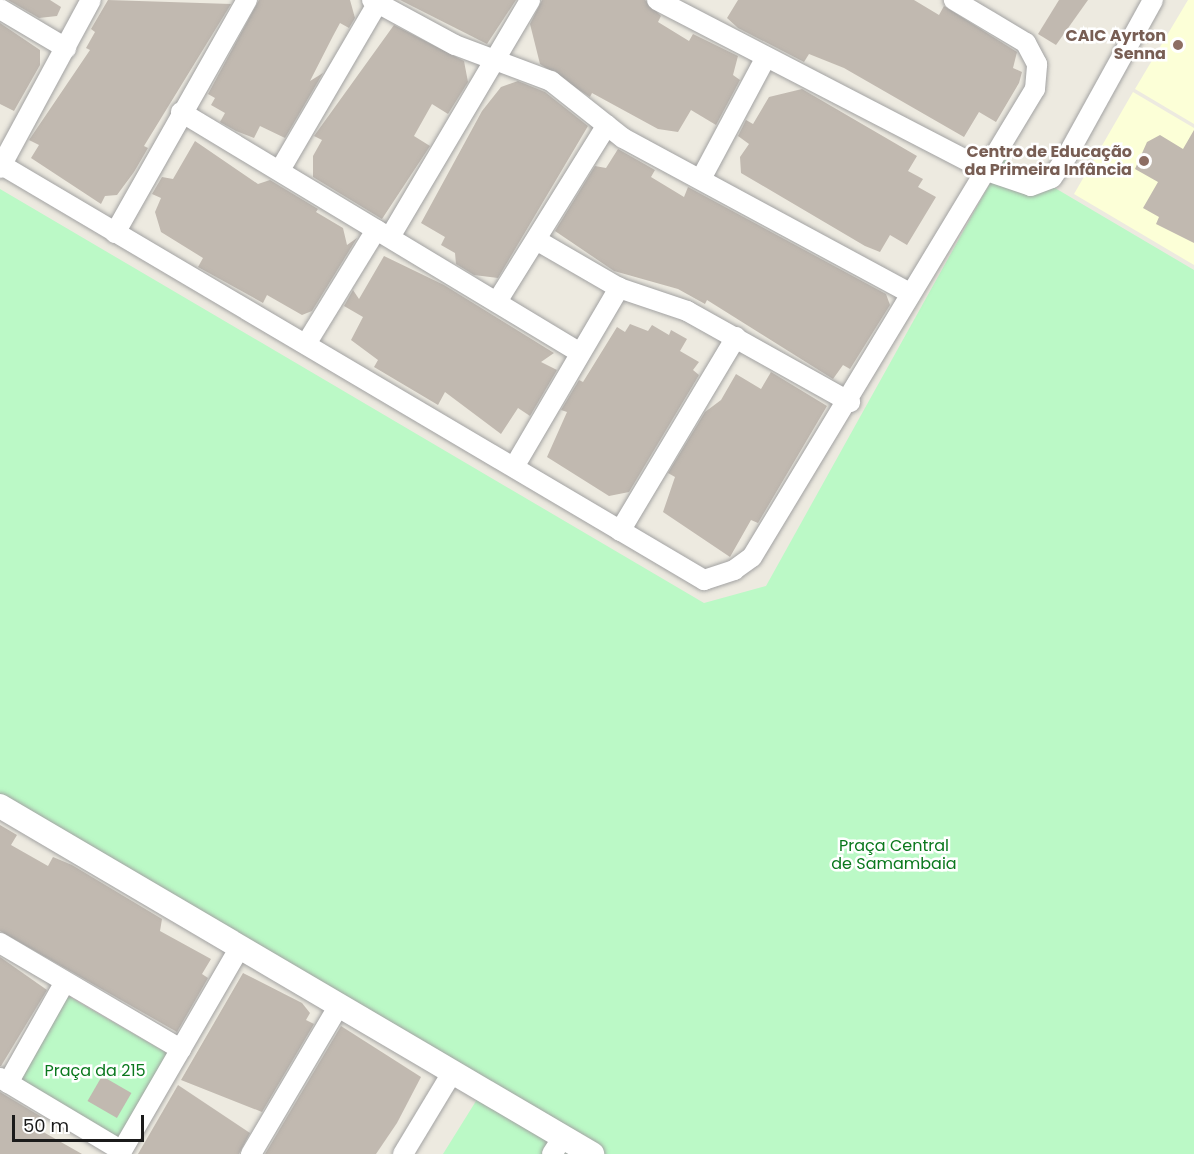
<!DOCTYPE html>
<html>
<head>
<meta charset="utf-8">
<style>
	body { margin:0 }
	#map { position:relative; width:1194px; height:1154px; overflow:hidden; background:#edeae0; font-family:Poppins,sans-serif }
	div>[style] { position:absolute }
	.education>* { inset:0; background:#fcffd7 }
	.park>* { inset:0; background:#bbf9c6; transform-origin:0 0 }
	.building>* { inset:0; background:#c1b9b0; transform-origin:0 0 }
	.roads { filter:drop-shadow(0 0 2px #a2a2a2) drop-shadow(0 0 2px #a2a2a2) }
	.minor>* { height:20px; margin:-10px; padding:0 10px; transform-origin:10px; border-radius:10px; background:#fff }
	.tertiary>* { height:24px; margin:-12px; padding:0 12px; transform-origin:12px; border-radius:12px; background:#fff }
	.dots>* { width:16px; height:16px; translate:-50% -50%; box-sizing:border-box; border:3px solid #fff; border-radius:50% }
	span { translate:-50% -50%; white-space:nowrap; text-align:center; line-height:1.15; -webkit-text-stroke:5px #fff; paint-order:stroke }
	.education-label { font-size:16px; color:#785e54; font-weight:700 }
	.right { translate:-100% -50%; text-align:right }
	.park-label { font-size:16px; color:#0a781d }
	.scale { position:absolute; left:12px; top:1115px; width:132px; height:27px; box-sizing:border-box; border:3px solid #1b1b1b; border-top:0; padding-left:8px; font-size:18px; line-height:21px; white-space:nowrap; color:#1b1b1b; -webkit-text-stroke:4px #fff; paint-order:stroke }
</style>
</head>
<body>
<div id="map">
	<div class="education">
		<div style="clip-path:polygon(1188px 0,1194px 0,1194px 124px,1135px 89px)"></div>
		<div style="clip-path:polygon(1133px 92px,1194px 128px,1194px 265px,1074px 194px)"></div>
	</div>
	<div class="park">
		<div style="clip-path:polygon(1004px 158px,1194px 270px,1194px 1154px,443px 1154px,481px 1093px,0 811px,0 189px,704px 603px,766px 586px)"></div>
		<div style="left:68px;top:996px;width:121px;height:104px;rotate:30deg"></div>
	</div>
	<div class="building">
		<div style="clip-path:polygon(8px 0,50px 0,61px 7px,57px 16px,39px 18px)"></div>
		<div style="clip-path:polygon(108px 0,231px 4px,144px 146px,148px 148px,134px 172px,117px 195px,105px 196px,101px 204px,31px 158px,39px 145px,29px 140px,90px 50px,86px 48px,95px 32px,91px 29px)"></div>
		<div style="clip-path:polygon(259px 0,350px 0,355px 18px,349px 28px,340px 23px,333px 36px,310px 81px,323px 73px,285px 138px,260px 126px,254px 138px,236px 131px,220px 122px,225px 113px,211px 105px,215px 98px,208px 94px)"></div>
		<div style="clip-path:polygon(400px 0,516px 0,487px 44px)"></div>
		<div style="clip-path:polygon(542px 0,645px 0,661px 16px,658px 22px,689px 41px,693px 34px,738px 56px,733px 75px,740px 80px,716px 125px,691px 110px,678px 132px,658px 129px,592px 93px,590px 97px,540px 64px,530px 24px)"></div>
		<div style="clip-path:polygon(738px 0,914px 0,939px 15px,944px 6px,1017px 52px,1013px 68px,1022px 72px,1019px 83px,996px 122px,979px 112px,964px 137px,844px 68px,809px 54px,804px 62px,738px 28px,727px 18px)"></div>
		<div style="clip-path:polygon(1059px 0,1088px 0,1056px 45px,1038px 34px)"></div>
		<div style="clip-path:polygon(0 23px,40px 50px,40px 65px,14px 111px,0 104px)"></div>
		<div style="clip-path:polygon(394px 25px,464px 61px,468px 82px,448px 114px,432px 104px,414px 136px,430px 146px,382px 219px,313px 177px,313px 156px,322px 140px,314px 136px)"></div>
		<div style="clip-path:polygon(518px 81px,545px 92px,588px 126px,498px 278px,474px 275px,456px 264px,455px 253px,441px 245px,445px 237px,421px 223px,482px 111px,501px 87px)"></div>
		<div style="clip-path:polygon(802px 89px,917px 156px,908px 171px,923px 179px,918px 187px,936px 197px,907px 245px,890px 235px,880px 252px,865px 246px,741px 173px,740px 157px,749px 144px,738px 136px,746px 120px,753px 124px,769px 97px)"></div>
		<div style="clip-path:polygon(1194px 130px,1194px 243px,1156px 224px,1159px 217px,1143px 208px,1158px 182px,1135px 169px,1147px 142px,1160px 135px,1183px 149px)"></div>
		<div style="clip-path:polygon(195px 141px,258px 184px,270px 180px,318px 209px,316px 212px,343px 228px,347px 245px,357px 238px,312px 311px,302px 315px,267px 295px,263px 303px,198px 267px,203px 258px,161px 232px,155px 212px,161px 198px,152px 194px,162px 177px,173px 179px)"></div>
		<div style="clip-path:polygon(618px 149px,655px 170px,651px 177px,684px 197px,688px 187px,886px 294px,890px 305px,850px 369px,843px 365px,833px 379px,707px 300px,705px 304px,678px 289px,614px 271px,555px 231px,595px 166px,606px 168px)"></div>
		<div style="clip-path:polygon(384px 256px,444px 285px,554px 353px,541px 362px,557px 370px,530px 416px,518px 408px,501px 434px,445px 392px,438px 405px,374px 367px,378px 360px,351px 340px,363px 317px,344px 306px,353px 290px,359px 299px)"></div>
		<div style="clip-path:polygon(630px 324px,648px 331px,652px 325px,669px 335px,671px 330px,687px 339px,680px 351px,699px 362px,693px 370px,699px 375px,629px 492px,609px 496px,547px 457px,567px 412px,561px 410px,579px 380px,583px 382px,617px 327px,625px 332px)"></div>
		<div style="clip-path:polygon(771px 372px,827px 406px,758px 523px,751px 520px,730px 557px,663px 512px,675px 477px,668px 473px,705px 412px,721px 400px,736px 374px,761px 389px)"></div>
		<div style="clip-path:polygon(0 825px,17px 835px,11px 845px,48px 866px,53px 857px,72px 865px,162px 919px,160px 931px,211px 959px,202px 974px,208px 978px,177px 1032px,0 931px)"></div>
		<div style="clip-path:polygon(0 957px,47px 990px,1px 1066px,0 1066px)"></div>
		<div style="clip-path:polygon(243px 973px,302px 1003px,310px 1013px,306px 1020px,314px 1024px,262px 1112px,181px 1080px)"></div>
		<div style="clip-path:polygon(341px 1026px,421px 1077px,397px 1123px,376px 1154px,265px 1154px)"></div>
		<div style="left:102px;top:1076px;width:34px;height:29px;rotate:30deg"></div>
		<div style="clip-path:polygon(178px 1085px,250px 1133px,239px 1154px,138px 1154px)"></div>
		<div style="clip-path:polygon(0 1092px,45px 1119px,38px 1129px,82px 1154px,0 1154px)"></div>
	</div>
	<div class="roads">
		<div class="minor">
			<div style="left:372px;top:0;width:94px;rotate:28.5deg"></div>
			<div style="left:455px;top:45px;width:103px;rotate:20.6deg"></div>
			<div style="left:551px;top:81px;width:92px;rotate:38.4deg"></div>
			<div style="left:623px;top:138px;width:326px;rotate:28.4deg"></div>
			<div style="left:657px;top:0;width:372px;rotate:27.4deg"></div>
			<div style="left:987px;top:171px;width:46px;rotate:18.8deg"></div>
			<div style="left:1031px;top:186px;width:22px;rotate:-21deg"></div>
			<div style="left:1052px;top:178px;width:27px;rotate:-56deg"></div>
			<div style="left:1067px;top:156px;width:178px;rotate:-61.1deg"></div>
			<div style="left:0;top:9px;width:77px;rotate:30.6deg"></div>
			<div style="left:181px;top:112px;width:466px;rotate:31.1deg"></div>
			<div style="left:0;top:164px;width:818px;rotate:30.58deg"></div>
			<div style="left:704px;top:580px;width:32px;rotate:-18deg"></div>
			<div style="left:734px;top:570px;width:22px;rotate:-36deg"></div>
			<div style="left:752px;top:557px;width:547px;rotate:-58.84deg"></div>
			<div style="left:1035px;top:89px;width:25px;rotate:-85deg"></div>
			<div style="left:1037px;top:64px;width:24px;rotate:-118deg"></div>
			<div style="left:1026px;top:43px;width:84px;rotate:-149.2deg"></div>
			<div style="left:0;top:168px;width:191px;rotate:-61.6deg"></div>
			<div style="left:280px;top:170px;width:192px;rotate:-59.7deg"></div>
			<div style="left:702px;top:177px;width:136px;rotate:-61.9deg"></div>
			<div style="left:115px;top:233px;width:268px;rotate:-60.5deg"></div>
			<div style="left:390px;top:237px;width:275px;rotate:-59.4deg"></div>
			<div style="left:538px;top:241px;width:94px;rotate:30.1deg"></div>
			<div style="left:619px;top:288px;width:72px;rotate:18.7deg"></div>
			<div style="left:687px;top:311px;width:187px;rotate:29.2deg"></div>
			<div style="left:498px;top:300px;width:206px;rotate:-58.1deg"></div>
			<div style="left:306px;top:344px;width:134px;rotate:-58.4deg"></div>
			<div style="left:514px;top:467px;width:208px;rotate:-59.6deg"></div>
			<div style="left:620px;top:531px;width:226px;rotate:-59.1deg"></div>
			<div style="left:0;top:943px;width:210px;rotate:30.4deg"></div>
			<div style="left:0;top:1078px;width:142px;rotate:30.9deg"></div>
			<div style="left:8px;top:1083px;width:116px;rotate:-60.6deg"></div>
			<div style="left:120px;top:1154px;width:239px;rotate:-59.9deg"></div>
			<div style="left:251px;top:1154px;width:171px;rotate:-59.4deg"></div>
			<div style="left:403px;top:1154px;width:97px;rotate:-58.9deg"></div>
			<div style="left:552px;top:1154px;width:20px;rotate:-57deg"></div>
		</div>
		<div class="tertiary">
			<div style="left:0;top:806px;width:687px;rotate:30.45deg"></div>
		</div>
	</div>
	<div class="dots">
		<div style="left:1178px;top:45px;background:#8d6e63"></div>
		<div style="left:1144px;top:161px;background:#8d6e63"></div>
	</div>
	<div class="education-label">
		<span class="right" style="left:1166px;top:45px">CAIC Ayrton<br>Senna</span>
		<span class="right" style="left:1132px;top:161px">Centro de Educação<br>da Primeira Infância</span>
	</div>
	<div class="park-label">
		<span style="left:894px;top:855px">Praça Central<br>de Samambaia</span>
		<span style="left:95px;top:1071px">Praça da 215</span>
	</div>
	<div class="scale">50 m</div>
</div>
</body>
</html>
